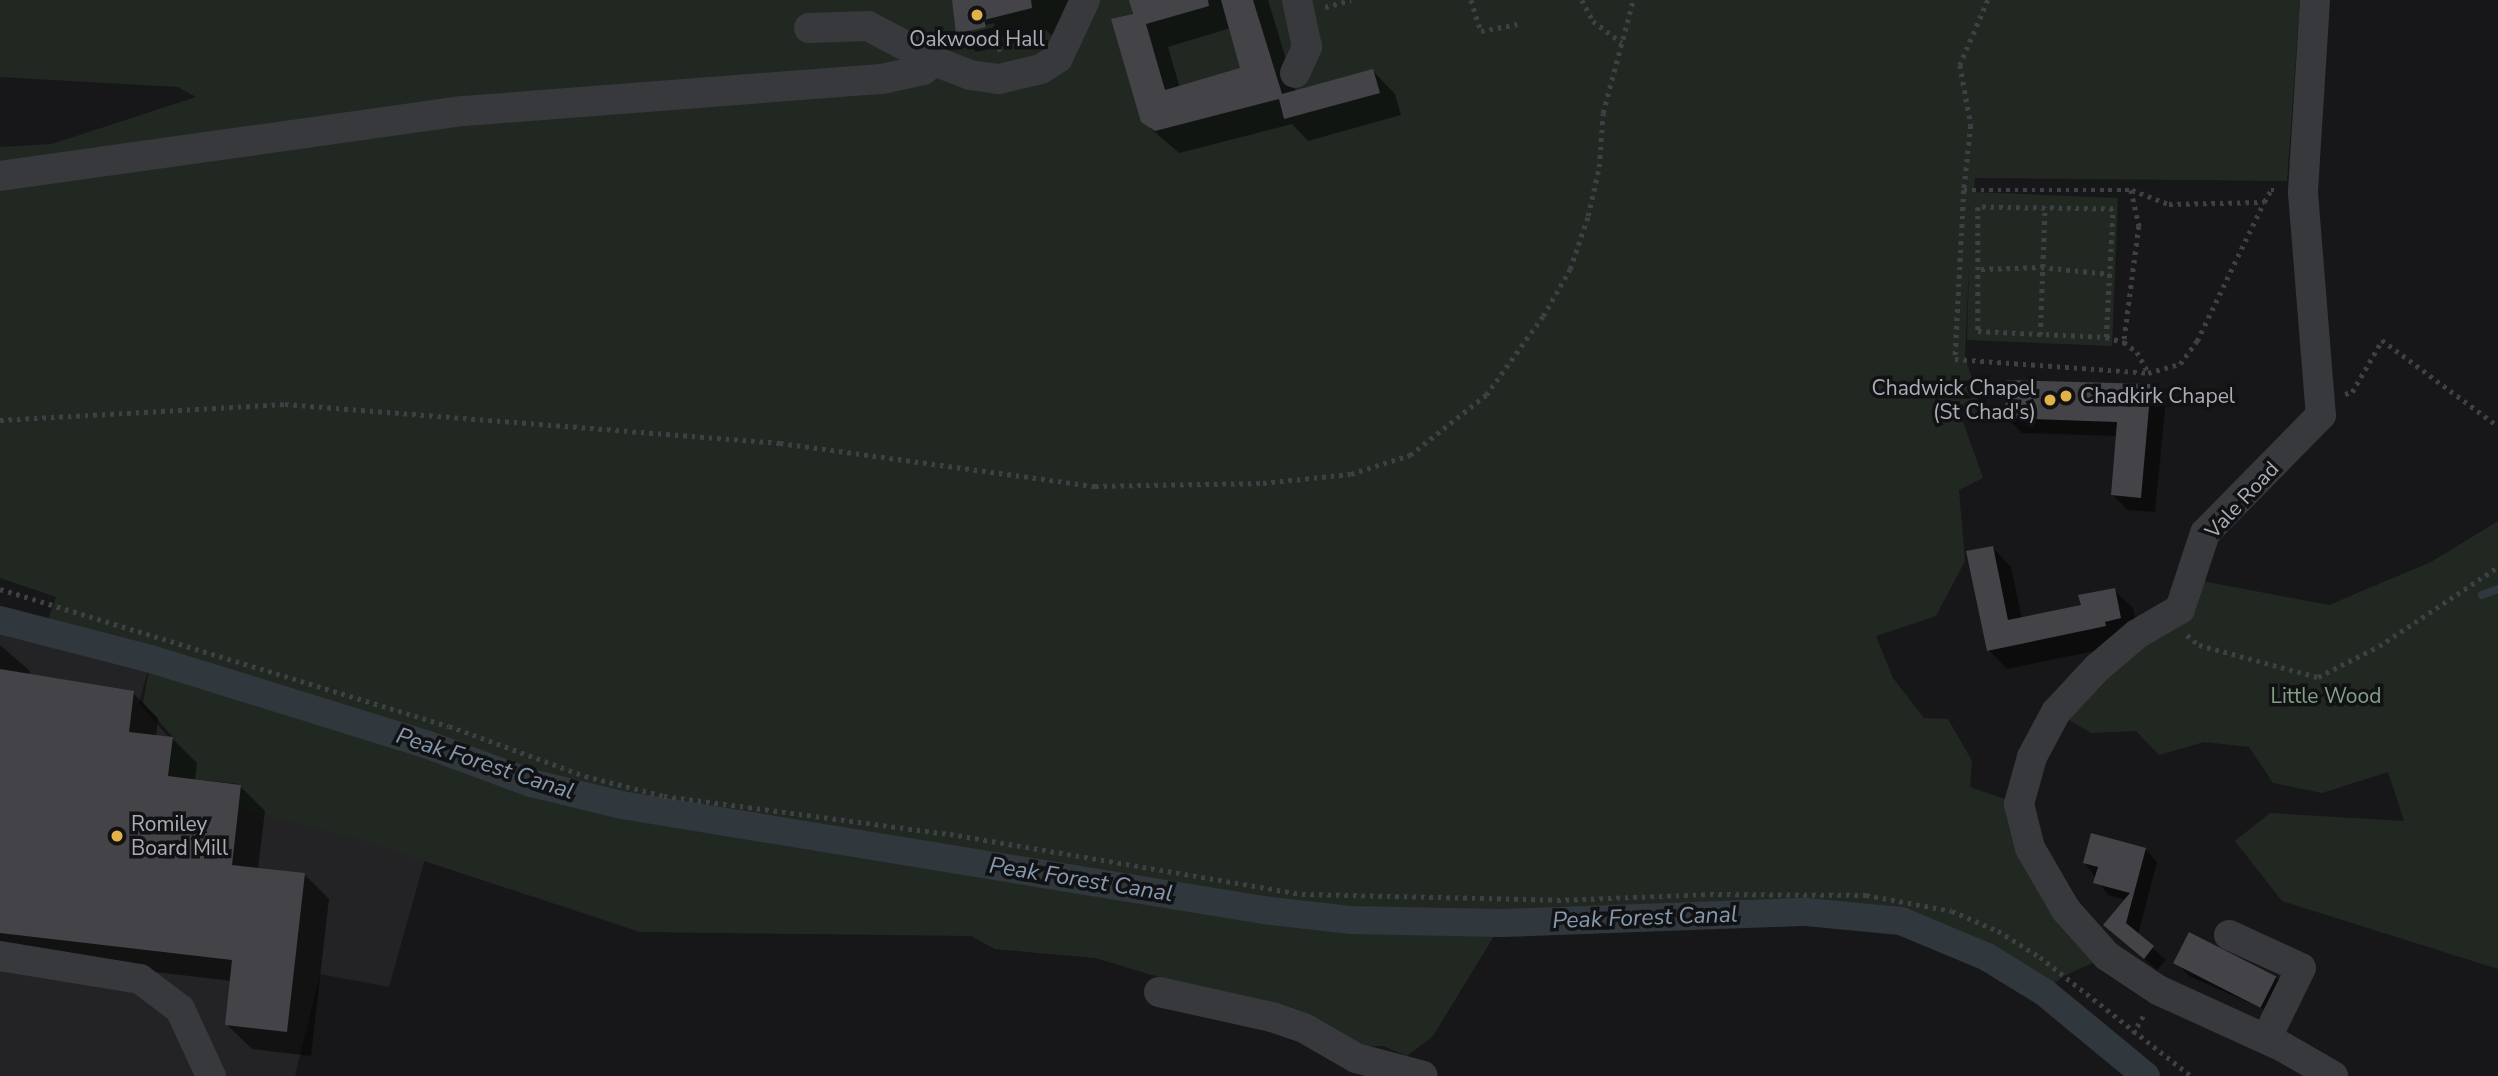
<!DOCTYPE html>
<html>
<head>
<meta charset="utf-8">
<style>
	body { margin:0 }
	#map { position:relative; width:2498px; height:1076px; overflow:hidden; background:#171719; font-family:"Nunito Sans",sans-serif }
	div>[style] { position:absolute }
	.built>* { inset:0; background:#232325 }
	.green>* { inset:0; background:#212822 }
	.shadow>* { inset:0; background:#0007 }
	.stream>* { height:8px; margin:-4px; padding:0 4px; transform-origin:4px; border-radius:4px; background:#30373d }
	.canal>* { height:28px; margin:-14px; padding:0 14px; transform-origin:14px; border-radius:14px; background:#30373d }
	.building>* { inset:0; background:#444448; transform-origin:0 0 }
	.path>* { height:4.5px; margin-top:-2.25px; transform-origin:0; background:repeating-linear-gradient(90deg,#3e4044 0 3.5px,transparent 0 8.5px) }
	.minor>* { height:30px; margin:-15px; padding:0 15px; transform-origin:15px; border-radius:15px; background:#38393d }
	.dots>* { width:19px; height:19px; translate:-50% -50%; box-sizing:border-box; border:4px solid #121214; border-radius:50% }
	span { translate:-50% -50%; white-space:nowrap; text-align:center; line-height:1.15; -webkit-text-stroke:7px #121214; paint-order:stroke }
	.poi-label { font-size:21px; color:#aaaeb7 }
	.right { translate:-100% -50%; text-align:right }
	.left { translate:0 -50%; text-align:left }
	.street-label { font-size:21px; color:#aaaeb7 }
	.park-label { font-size:21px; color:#83a086 }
	.water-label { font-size:23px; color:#859aaf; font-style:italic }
</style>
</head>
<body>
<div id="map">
	<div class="built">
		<div style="clip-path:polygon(0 625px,59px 644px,151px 659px,139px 703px,170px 739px,163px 780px,428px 848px,389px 987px,320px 974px,295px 1076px,0 1076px)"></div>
	</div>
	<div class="green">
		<div style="clip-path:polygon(0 0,2300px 0,2287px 181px,1975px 178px,1974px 192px,2118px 198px,2112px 346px,1967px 340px,1969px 266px,1965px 356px,1983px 415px,1961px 416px,1983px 478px,1959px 490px,1965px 561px,1936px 616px,1876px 636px,1893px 678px,1924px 718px,1948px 719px,1972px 761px,1970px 787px,2019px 804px,2107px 956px,2062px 977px,2044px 992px,1987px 957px,1901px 921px,1860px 916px,1699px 913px,1502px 923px,1433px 1036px,1407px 1056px,1383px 1046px,1342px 1047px,1321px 1025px,1095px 958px,995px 949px,971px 936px,640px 932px,351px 837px,238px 808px,240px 784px,168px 776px,173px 737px,143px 703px,151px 659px,43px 634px,56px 597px,0 578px,0 147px,52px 144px,196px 97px,178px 87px,0 77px)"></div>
		<div style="clip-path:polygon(2498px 521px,2498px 969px,2282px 901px,2235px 841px,2270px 813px,2404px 821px,2388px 772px,2322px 793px,2273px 783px,2249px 747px,2204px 742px,2159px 755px,2136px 731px,2091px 733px,2056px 712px,2191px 579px,2329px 605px,2431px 562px)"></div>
	</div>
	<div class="shadow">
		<div style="clip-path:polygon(evenodd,952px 0,1086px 0,1070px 31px,1051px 35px,1044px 28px,1002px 38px,1004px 46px,976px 52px,958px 33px,952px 0,994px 23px,995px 27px,970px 33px,970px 29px,994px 23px)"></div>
		<div style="clip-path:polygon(evenodd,1131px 0,1268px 0,1296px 92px,1373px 71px,1395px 94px,1401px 115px,1308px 141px,1292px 124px,1179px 153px,1142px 121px,1131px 0,1231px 28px,1242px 70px,1180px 88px,1168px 47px,1231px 28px)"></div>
		<div style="clip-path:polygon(2150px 385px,2166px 401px,2155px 512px,2128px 510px,2113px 495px,2117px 436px,2022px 433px,2007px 418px)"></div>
		<div style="clip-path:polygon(1993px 548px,2011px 567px,2022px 619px,2083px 607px,2114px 590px,2133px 608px,2139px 637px,2124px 645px,2007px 669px,1989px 650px)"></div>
		<div style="clip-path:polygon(0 645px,30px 671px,30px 676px,133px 693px,158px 718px,156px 737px,172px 738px,197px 763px,195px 781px,240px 786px,265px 811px,258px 869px,304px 874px,329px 899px,311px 1056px,252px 1049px,227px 1025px,232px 981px,0 954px)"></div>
		<div style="clip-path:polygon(2145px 849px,2157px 862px,2138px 935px,2166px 960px,2157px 970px,2106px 925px,2126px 900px,2108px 895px,2085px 863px)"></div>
		<div style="clip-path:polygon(2190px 935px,2276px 978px,2289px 990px,2277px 1015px,2189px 976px,2177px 964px)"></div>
	</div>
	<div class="stream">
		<div style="left:2482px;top:595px;width:17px;rotate:-21deg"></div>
	</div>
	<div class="canal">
		<div style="left:0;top:620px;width:156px;rotate:14.5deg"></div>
		<div style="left:151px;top:659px;width:290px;rotate:17.2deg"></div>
		<div style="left:428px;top:745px;width:110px;rotate:20.3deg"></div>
		<div style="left:531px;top:783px;width:94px;rotate:13.6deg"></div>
		<div style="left:622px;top:805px;width:650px;rotate:9.3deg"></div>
		<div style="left:1263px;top:910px;width:89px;rotate:6.5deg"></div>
		<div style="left:1351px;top:920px;width:151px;rotate:1.1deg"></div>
		<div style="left:1502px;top:923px;width:304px;rotate:-2.1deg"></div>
		<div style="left:1806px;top:912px;width:95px;rotate:5.4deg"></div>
		<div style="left:1901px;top:921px;width:93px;rotate:22.7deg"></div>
		<div style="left:1987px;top:957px;width:67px;rotate:31.6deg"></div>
		<div style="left:2044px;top:992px;width:132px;rotate:39.5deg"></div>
	</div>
	<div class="building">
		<div style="clip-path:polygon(952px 0,1031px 0,1032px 8px,984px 20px,986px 27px,956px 34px)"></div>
		<div style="clip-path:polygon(1129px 0,1208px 0,1209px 6px,1146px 24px,1165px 90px,1240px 68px,1221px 0,1253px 0,1282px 94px,1373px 69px,1380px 93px,1284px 119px,1279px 99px,1155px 131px,1141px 122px,1111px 19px,1133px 14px)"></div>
		<div style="clip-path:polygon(2006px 380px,2151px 384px,2141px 498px,2111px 495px,2117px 422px,2005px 418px)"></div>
		<div style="clip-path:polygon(1993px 546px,2008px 620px,2081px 605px,2078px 595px,2115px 588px,2121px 618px,2105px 622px,2106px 626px,1987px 651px,1966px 551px)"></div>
		<div style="clip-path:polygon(0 669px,134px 691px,129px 732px,173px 737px,168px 776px,241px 785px,232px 865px,305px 873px,287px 1032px,225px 1025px,232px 960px,0 933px)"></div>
		<div style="clip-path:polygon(2091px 833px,2146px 848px,2126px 923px,2154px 946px,2144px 959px,2103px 925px,2130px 893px,2093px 883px,2098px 867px,2083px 863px)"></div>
		<div style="left:2189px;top:932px;width:98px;height:35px;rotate:27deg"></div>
	</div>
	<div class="path">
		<div style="left:1471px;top:0;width:33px;rotate:72deg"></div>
		<div style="left:1481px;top:31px;width:37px;rotate:-11deg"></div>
		<div style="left:1582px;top:0;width:24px;rotate:62deg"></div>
		<div style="left:1593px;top:21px;width:36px;rotate:37deg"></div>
		<div style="left:1988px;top:0;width:71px;rotate:113.3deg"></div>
		<div style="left:1960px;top:65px;width:61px;rotate:79.6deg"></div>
		<div style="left:1971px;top:125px;width:65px;rotate:96.1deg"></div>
		<div style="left:1964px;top:190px;width:167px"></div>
		<div style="left:2131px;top:190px;width:37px;rotate:77deg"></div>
		<div style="left:2139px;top:226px;width:117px;rotate:97.4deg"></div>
		<div style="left:2124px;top:342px;width:16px;rotate:38deg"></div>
		<div style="left:2137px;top:352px;width:23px;rotate:61deg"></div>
		<div style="left:1325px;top:7px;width:27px;rotate:-15deg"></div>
		<div style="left:995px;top:32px;width:20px;rotate:75deg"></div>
		<div style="left:1964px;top:190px;width:169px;rotate:93deg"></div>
		<div style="left:1955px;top:359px;width:194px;rotate:4.1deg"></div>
		<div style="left:2148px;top:373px;width:33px;rotate:-16deg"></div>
		<div style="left:2180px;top:364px;width:29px;rotate:-54deg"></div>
		<div style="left:2197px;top:341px;width:154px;rotate:-64.3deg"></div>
		<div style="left:2132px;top:190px;width:40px;rotate:21deg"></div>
		<div style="left:2169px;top:204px;width:95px;rotate:-1.2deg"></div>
		<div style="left:2264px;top:202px;width:14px;rotate:-60deg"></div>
		<div style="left:2271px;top:190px;width:7px"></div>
		<div style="left:1981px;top:269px;width:60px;rotate:-1.9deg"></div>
		<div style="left:2041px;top:267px;width:69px;rotate:5.8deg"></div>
		<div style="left:2040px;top:335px;width:128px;rotate:-87.8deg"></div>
		<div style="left:2106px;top:337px;width:128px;rotate:-86.9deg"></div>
		<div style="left:2113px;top:209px;width:135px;rotate:-179.2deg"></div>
		<div style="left:1978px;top:207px;width:124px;rotate:90deg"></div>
		<div style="left:1978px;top:331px;width:128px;rotate:2.7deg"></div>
		<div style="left:2106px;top:337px;width:19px;rotate:16deg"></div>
		<div style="left:2345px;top:394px;width:7px;rotate:-16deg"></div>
		<div style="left:2352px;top:392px;width:60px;rotate:-60deg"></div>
		<div style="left:2382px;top:340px;width:144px;rotate:36.6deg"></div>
		<div style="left:0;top:420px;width:285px;rotate:-3.2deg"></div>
		<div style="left:285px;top:404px;width:497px;rotate:4.5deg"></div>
		<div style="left:780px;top:443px;width:318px;rotate:7.8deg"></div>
		<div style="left:1095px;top:486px;width:168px;rotate:-1deg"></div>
		<div style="left:1263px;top:483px;width:88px;rotate:-5.8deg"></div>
		<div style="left:1351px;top:474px;width:62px;rotate:-17.9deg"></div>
		<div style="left:1410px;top:455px;width:97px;rotate:-38.3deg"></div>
		<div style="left:1486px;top:395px;width:97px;rotate:-54.2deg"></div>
		<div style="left:1543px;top:316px;width:54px;rotate:-60.1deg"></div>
		<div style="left:1570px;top:269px;width:56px;rotate:-71.2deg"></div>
		<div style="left:1588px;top:216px;width:50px;rotate:-77.3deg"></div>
		<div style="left:1599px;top:167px;width:54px;rotate:-85.8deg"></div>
		<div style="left:1603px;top:113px;width:117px;rotate:-75.1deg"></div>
		<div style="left:0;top:589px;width:469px;rotate:17deg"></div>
		<div style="left:449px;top:726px;width:145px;rotate:20.2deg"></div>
		<div style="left:585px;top:776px;width:81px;rotate:14.2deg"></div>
		<div style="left:664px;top:796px;width:289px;rotate:7.6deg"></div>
		<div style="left:950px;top:834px;width:357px;rotate:9.7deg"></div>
		<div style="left:1302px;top:894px;width:255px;rotate:1.3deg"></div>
		<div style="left:1557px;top:900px;width:153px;rotate:-2.2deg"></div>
		<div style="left:1710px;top:894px;width:156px;rotate:0.4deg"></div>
		<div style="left:1866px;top:895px;width:87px;rotate:10.5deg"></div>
		<div style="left:1952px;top:911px;width:50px;rotate:23.5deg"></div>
		<div style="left:1998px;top:931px;width:49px;rotate:31.8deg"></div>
		<div style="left:2040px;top:957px;width:192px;rotate:38.2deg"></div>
		<div style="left:2187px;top:635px;width:16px;rotate:40deg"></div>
		<div style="left:2199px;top:645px;width:123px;rotate:15.1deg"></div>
		<div style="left:2318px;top:677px;width:68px;rotate:-26.9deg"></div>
		<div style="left:2379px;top:646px;width:143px;rotate:-33.6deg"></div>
		<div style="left:2133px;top:1034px;width:25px;rotate:-61deg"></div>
	</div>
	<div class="minor">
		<div style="left:2315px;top:0;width:193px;rotate:93.6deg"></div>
		<div style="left:2303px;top:193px;width:223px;rotate:85.4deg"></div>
		<div style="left:2321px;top:415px;width:165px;rotate:134.5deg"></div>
		<div style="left:2205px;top:533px;width:80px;rotate:108.2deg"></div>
		<div style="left:2180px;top:609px;width:50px;rotate:149.8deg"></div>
		<div style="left:2137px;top:634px;width:52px;rotate:139.6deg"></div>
		<div style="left:2097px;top:668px;width:60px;rotate:133deg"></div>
		<div style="left:2056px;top:712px;width:51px;rotate:118.1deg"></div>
		<div style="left:2032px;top:757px;width:49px;rotate:105.5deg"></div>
		<div style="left:2019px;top:804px;width:45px;rotate:76deg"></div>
		<div style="left:2030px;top:848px;width:72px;rotate:59.9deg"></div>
		<div style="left:2066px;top:910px;width:62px;rotate:48.3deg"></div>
		<div style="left:2107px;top:956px;width:61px;rotate:33.7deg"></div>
		<div style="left:2158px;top:990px;width:137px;rotate:24.5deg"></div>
		<div style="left:2283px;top:1047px;width:58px;rotate:30.1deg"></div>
		<div style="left:809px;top:28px;width:59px;rotate:-1.9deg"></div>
		<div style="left:868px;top:26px;width:75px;rotate:27.9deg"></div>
		<div style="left:934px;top:61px;width:39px;rotate:21deg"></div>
		<div style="left:970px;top:75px;width:29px;rotate:8deg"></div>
		<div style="left:999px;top:79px;width:43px;rotate:-13.4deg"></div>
		<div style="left:1041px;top:69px;width:20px;rotate:-33deg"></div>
		<div style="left:1058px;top:58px;width:64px;rotate:-65deg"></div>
		<div style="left:1295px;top:73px;width:29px;rotate:-65deg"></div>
		<div style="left:1307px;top:47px;width:48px;rotate:-102deg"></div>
		<div style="left:0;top:176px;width:469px;rotate:-8deg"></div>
		<div style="left:464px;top:111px;width:419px;rotate:-4.4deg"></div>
		<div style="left:882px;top:79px;width:42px;rotate:-12.4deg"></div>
		<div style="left:923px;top:70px;width:14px;rotate:-39deg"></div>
		<div style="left:2229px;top:935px;width:79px;rotate:24.6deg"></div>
		<div style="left:2301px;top:968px;width:79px;rotate:116.2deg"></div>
		<div style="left:0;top:956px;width:142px;rotate:9.3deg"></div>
		<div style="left:140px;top:979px;width:50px;rotate:36.9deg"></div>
		<div style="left:180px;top:1009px;width:74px;rotate:65.2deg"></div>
		<div style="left:1159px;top:992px;width:116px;rotate:12.5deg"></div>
		<div style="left:1272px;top:1017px;width:34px;rotate:19deg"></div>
		<div style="left:1304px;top:1028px;width:60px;rotate:30deg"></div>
		<div style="left:1356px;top:1058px;width:69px;rotate:15deg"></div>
	</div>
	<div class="dots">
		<div style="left:977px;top:15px;background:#e0b248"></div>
		<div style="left:2066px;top:396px;background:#e0b248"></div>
		<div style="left:2050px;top:400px;background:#e0b248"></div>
		<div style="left:117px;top:836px;background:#e0b248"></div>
	</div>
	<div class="poi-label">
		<span style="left:977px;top:39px">Oakwood Hall</span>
		<span class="right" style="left:2036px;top:400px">Chadwick Chapel<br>(St Chad's)</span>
		<span class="left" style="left:2080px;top:396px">Chadkirk Chapel</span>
		<span class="left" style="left:131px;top:836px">Romiley<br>Board Mill</span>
	</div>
	<div class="street-label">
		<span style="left:2242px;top:500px;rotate:-47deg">Vale Road</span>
	</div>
	<div class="park-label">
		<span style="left:2326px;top:696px">Little Wood</span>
	</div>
	<div class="water-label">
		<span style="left:485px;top:764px;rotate:18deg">Peak Forest Canal</span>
		<span style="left:1081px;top:880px;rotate:9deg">Peak Forest Canal</span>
		<span style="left:1645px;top:918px;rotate:-2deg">Peak Forest Canal</span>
	</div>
</div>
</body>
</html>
